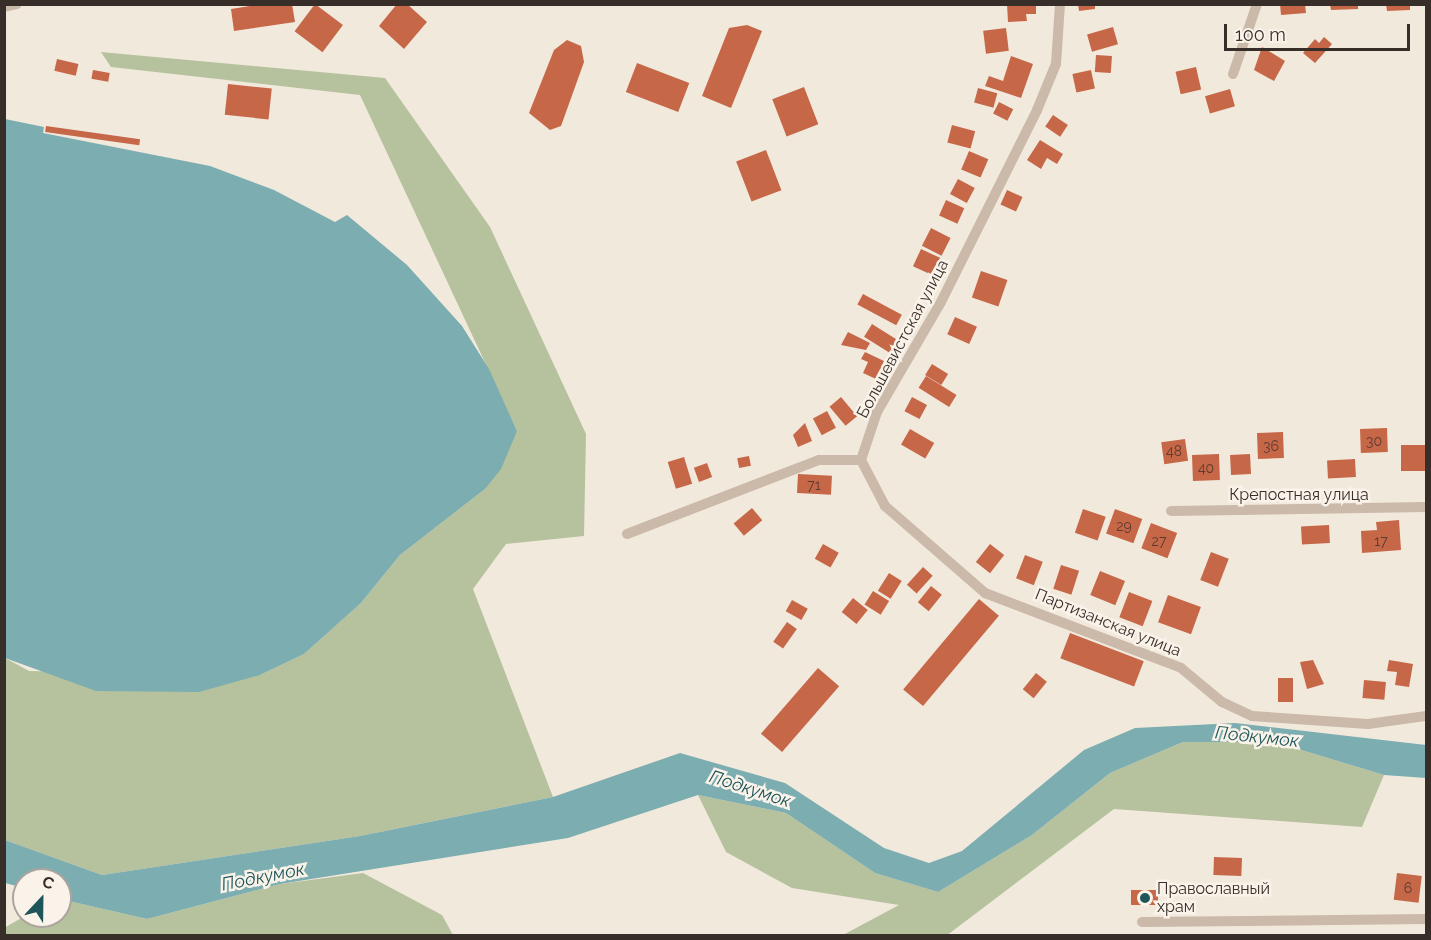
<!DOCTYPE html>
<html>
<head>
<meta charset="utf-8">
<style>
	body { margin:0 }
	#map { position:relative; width:1431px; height:940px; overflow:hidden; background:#f2e9dd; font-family:Raleway,sans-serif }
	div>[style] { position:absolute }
	.green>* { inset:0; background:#b5c29d }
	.water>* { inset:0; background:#7cadb0 }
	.building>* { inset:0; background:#c66748; transform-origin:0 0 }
	.minor>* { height:10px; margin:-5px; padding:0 5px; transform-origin:5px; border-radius:5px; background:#cbb9a9 }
	.dots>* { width:16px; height:16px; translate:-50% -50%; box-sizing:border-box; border:3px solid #faf3ea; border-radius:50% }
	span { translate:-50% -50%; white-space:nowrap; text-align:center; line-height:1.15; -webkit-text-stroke:5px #faf3ea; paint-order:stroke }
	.number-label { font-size:14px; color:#5c3c31 }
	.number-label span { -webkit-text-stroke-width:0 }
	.street-label { font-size:16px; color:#382e29 }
	.poi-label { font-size:16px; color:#382e29 }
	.left { translate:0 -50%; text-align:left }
	.water-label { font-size:18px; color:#1e555a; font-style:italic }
	.frame { position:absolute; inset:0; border:6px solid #382e29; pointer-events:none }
	.north { position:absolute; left:12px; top:868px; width:60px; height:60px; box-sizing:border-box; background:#faf3ea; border:2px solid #aca49d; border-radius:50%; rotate:22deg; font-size:16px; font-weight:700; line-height:24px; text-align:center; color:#382e29 }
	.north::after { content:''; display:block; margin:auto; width:21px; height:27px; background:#1e555a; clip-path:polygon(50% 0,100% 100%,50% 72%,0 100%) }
	.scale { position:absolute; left:1224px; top:24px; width:186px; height:27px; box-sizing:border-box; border:3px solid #382e29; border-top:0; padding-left:8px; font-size:18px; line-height:21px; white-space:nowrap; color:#382e29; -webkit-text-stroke:4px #faf3ea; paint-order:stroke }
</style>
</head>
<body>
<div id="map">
	<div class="green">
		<div style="clip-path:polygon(101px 52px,385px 78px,490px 227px,586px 434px,584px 536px,506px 544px,473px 589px,553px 797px,360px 836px,102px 875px,5px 840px,5px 658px,29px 671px,260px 675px,304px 654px,361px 603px,400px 555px,485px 489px,517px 431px,360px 95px,111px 67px)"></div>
		<div style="clip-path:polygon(1183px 742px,1275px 742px,1384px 775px,1362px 827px,1114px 809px,946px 936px,843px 935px,899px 905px,792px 888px,726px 852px,698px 795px,786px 813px,875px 873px,938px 892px,1032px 835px,1110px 773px)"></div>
		<div style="clip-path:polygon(363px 873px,442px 915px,453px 935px,5px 936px,4px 928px,25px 916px,60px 916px,60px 899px,147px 919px,280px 884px)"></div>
	</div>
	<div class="water">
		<div style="clip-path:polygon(5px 119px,44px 127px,43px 133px,210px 166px,274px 190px,335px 222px,347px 215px,407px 265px,462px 326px,489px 369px,517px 431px,501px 469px,485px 489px,400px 555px,361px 603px,304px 654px,260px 675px,199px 692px,96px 691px,5px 658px)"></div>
		<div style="clip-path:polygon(1235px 723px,1426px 745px,1426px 778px,1384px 775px,1275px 742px,1183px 742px,1110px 773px,1032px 835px,938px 892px,875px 873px,786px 813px,698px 795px,568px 838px,280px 884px,147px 919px,60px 899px,60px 880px,24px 880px,24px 888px,5px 883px,5px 840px,102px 875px,360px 836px,553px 797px,680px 753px,785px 783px,884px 848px,929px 863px,962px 851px,1084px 750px,1135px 728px)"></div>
	</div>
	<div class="building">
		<div style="clip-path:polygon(263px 4px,292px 4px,295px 22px,234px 31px,231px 9px)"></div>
		<div style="left:315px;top:4px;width:35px;height:34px;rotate:37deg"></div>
		<div style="clip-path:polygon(397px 4px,407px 4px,427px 22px,404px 49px,379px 26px)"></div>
		<div style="clip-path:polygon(1007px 4px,1036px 4px,1036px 14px,1026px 14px,1027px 21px,1008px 22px)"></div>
		<div style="clip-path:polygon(1078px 4px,1095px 4px,1095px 9px,1079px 11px)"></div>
		<div style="clip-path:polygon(1280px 4px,1305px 4px,1306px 13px,1281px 15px)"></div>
		<div style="clip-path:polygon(1330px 4px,1358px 4px,1358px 9px,1331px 10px)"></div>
		<div style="clip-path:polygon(1386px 4px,1410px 4px,1410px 10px,1387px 11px)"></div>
		<div style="clip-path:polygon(747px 25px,762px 31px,731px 108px,702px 96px,729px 28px)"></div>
		<div style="left:1113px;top:27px;width:18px;height:27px;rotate:74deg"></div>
		<div style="left:1006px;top:28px;width:23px;height:23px;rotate:83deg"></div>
		<div style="clip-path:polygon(1324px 37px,1332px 44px,1315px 63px,1303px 53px,1315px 39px,1319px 43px)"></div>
		<div style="clip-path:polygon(567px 40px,581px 46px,584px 62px,561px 126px,550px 130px,529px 113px,554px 50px)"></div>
		<div style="clip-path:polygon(1262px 47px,1285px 61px,1274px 81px,1254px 70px)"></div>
		<div style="left:1096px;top:55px;width:16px;height:17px;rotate:4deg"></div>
		<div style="clip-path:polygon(1011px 56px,1033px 64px,1021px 98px,985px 86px,989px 76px,1003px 81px)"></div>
		<div style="left:57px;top:59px;width:22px;height:12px;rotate:13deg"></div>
		<div style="left:637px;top:63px;width:56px;height:31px;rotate:21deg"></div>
		<div style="left:1196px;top:67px;width:23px;height:21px;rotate:77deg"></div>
		<div style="left:93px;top:70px;width:17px;height:9px;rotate:10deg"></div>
		<div style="left:1091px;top:70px;width:19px;height:19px;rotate:78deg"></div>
		<div style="left:228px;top:84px;width:44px;height:31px;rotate:6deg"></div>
		<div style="left:804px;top:87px;width:40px;height:34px;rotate:69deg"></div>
		<div style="left:978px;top:88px;width:20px;height:15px;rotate:15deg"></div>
		<div style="left:1230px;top:89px;width:18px;height:26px;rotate:74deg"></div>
		<div style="left:999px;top:102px;width:16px;height:13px;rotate:27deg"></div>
		<div style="left:1053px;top:115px;width:18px;height:14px;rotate:34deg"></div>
		<div style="left:952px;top:125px;width:24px;height:18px;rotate:15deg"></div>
		<div style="left:46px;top:126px;width:95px;height:6px;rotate:8deg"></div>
		<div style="clip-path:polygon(1040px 140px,1063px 154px,1057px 164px,1047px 158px,1041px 169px,1027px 160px)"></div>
		<div style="left:766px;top:150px;width:43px;height:32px;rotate:69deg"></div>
		<div style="left:969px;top:151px;width:21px;height:20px;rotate:23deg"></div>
		<div style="left:958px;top:179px;width:19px;height:17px;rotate:28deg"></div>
		<div style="left:1007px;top:190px;width:17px;height:16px;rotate:24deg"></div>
		<div style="left:946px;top:200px;width:20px;height:17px;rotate:24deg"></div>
		<div style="left:931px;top:228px;width:22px;height:20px;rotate:27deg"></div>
		<div style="left:921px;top:249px;width:21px;height:19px;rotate:25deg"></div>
		<div style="left:981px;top:271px;width:28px;height:28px;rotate:19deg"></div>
		<div style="left:863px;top:294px;width:44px;height:12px;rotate:28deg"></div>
		<div style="left:955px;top:317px;width:24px;height:19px;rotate:24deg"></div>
		<div style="left:872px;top:324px;width:31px;height:15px;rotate:32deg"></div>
		<div style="clip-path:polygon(848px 332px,870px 343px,866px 350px,841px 345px)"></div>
		<div style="clip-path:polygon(865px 352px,884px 361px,876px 379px,863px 373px,868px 362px,861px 359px)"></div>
		<div style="left:932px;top:364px;width:19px;height:13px;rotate:32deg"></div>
		<div style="left:926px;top:376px;width:36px;height:14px;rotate:32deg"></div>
		<div style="left:841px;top:397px;width:25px;height:15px;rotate:50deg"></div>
		<div style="left:912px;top:397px;width:17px;height:16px;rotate:28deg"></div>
		<div style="left:827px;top:411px;width:19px;height:16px;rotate:62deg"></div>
		<div style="clip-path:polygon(805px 423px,812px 441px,798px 447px,793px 435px)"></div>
		<div style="left:1387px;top:428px;width:24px;height:27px;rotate:88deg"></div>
		<div style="left:910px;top:429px;width:28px;height:18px;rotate:30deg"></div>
		<div style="left:1283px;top:432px;width:26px;height:26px;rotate:88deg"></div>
		<div style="left:1185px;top:439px;width:22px;height:24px;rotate:82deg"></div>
		<div style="left:1426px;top:445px;width:26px;height:25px;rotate:90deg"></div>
		<div style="left:1219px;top:454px;width:26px;height:27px;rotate:88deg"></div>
		<div style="left:1250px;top:454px;width:20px;height:20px;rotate:87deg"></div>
		<div style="left:749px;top:456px;width:10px;height:12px;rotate:79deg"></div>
		<div style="left:684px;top:457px;width:28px;height:17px;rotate:73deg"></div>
		<div style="left:1355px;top:459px;width:18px;height:28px;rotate:87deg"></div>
		<div style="left:707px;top:463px;width:15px;height:14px;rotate:70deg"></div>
		<div style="left:798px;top:474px;width:34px;height:19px;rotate:3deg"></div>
		<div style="left:752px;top:508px;width:16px;height:24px;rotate:50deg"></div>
		<div style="left:1083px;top:509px;width:24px;height:25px;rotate:19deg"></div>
		<div style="left:1115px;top:509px;width:29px;height:26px;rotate:20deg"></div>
		<div style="clip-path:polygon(1399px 520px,1401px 550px,1362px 553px,1361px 531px,1377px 530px,1376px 522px)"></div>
		<div style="left:1151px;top:523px;width:28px;height:27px;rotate:21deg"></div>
		<div style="left:1329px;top:525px;width:18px;height:28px;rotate:87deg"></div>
		<div style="left:823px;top:544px;width:18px;height:17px;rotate:29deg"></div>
		<div style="left:990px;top:544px;width:18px;height:23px;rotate:38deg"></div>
		<div style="left:1211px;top:552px;width:19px;height:30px;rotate:21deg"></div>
		<div style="left:1025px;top:555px;width:19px;height:25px;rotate:21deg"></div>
		<div style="left:1061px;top:565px;width:19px;height:25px;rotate:18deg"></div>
		<div style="left:923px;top:567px;width:13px;height:24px;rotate:42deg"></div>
		<div style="left:1100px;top:571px;width:27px;height:26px;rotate:22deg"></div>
		<div style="left:889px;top:573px;width:15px;height:21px;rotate:32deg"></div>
		<div style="left:931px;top:586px;width:14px;height:21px;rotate:39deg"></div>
		<div style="left:873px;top:591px;width:19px;height:16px;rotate:32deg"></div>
		<div style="left:1129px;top:592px;width:25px;height:27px;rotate:21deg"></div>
		<div style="left:1168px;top:595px;width:35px;height:29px;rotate:20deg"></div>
		<div style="left:853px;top:598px;width:19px;height:18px;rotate:39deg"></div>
		<div style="left:979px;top:599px;width:26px;height:118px;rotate:40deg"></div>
		<div style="left:792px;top:600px;width:18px;height:13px;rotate:29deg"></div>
		<div style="left:787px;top:622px;width:12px;height:24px;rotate:35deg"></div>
		<div style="left:1070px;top:633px;width:79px;height:27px;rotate:21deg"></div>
		<div style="clip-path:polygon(1313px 660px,1324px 684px,1307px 689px,1300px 662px)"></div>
		<div style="clip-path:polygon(1389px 660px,1413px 664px,1409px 687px,1395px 685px,1397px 672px,1387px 671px)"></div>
		<div style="left:818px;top:668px;width:28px;height:87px;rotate:41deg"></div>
		<div style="left:1036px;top:673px;width:14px;height:21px;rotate:39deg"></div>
		<div style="left:1278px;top:678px;width:15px;height:24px"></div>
		<div style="left:1364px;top:680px;width:22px;height:18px;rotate:5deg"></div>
		<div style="left:1214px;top:857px;width:28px;height:18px;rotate:2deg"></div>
		<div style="left:1397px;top:873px;width:25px;height:27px;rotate:7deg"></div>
		<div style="left:1131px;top:890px;width:27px;height:15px"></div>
	</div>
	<div class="minor">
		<div style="left:4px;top:7px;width:13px;rotate:-13deg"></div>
		<div style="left:1233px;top:74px;width:74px;rotate:-71.1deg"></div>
		<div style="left:861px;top:460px;width:52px;rotate:62.4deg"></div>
		<div style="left:885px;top:506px;width:133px;rotate:41deg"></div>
		<div style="left:985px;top:593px;width:210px;rotate:20.9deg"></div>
		<div style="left:1181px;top:668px;width:53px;rotate:39.7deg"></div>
		<div style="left:1222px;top:702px;width:33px;rotate:25deg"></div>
		<div style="left:1252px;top:716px;width:116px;rotate:3.9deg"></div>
		<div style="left:1368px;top:724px;width:59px;rotate:-7.9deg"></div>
		<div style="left:861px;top:460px;width:51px;rotate:-71.6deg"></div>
		<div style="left:877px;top:412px;width:127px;rotate:-59.8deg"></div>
		<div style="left:941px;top:302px;width:215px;rotate:-63.4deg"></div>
		<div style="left:1037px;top:110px;width:50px;rotate:-67.6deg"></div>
		<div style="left:1056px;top:64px;width:60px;rotate:-86.2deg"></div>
		<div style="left:1171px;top:511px;width:255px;rotate:-0.9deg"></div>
		<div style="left:627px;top:534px;width:206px;rotate:-21.1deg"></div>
		<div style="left:819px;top:460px;width:42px"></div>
		<div style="left:1142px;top:922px;width:284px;rotate:-0.6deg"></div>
	</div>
	<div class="dots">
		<div style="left:1145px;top:898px;background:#1e555a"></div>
	</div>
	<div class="number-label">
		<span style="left:1374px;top:441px">30</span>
		<span style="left:1271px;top:446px">36</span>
		<span style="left:1174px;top:451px">48</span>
		<span style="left:1206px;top:468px">40</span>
		<span style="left:814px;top:485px">71</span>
		<span style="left:1124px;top:526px">29</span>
		<span style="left:1159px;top:541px">27</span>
		<span style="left:1381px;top:541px">17</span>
		<span style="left:1408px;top:888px">6</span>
	</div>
	<div class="street-label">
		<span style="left:903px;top:339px;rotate:-62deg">Большевистская улица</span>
		<span style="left:1299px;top:495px">Крепостная улица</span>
		<span style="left:1108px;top:623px;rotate:22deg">Партизанская улица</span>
	</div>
	<div class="poi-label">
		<span class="left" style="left:1157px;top:898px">Православный<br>храм</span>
	</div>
	<div class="water-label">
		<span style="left:1257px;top:737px;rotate:6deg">Подкумок</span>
		<span style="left:750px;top:789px;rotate:18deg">Подкумок</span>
		<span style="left:263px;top:877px;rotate:-11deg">Подкумок</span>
	</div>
	<div class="frame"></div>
	<div class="north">С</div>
	<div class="scale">100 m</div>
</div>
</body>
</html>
